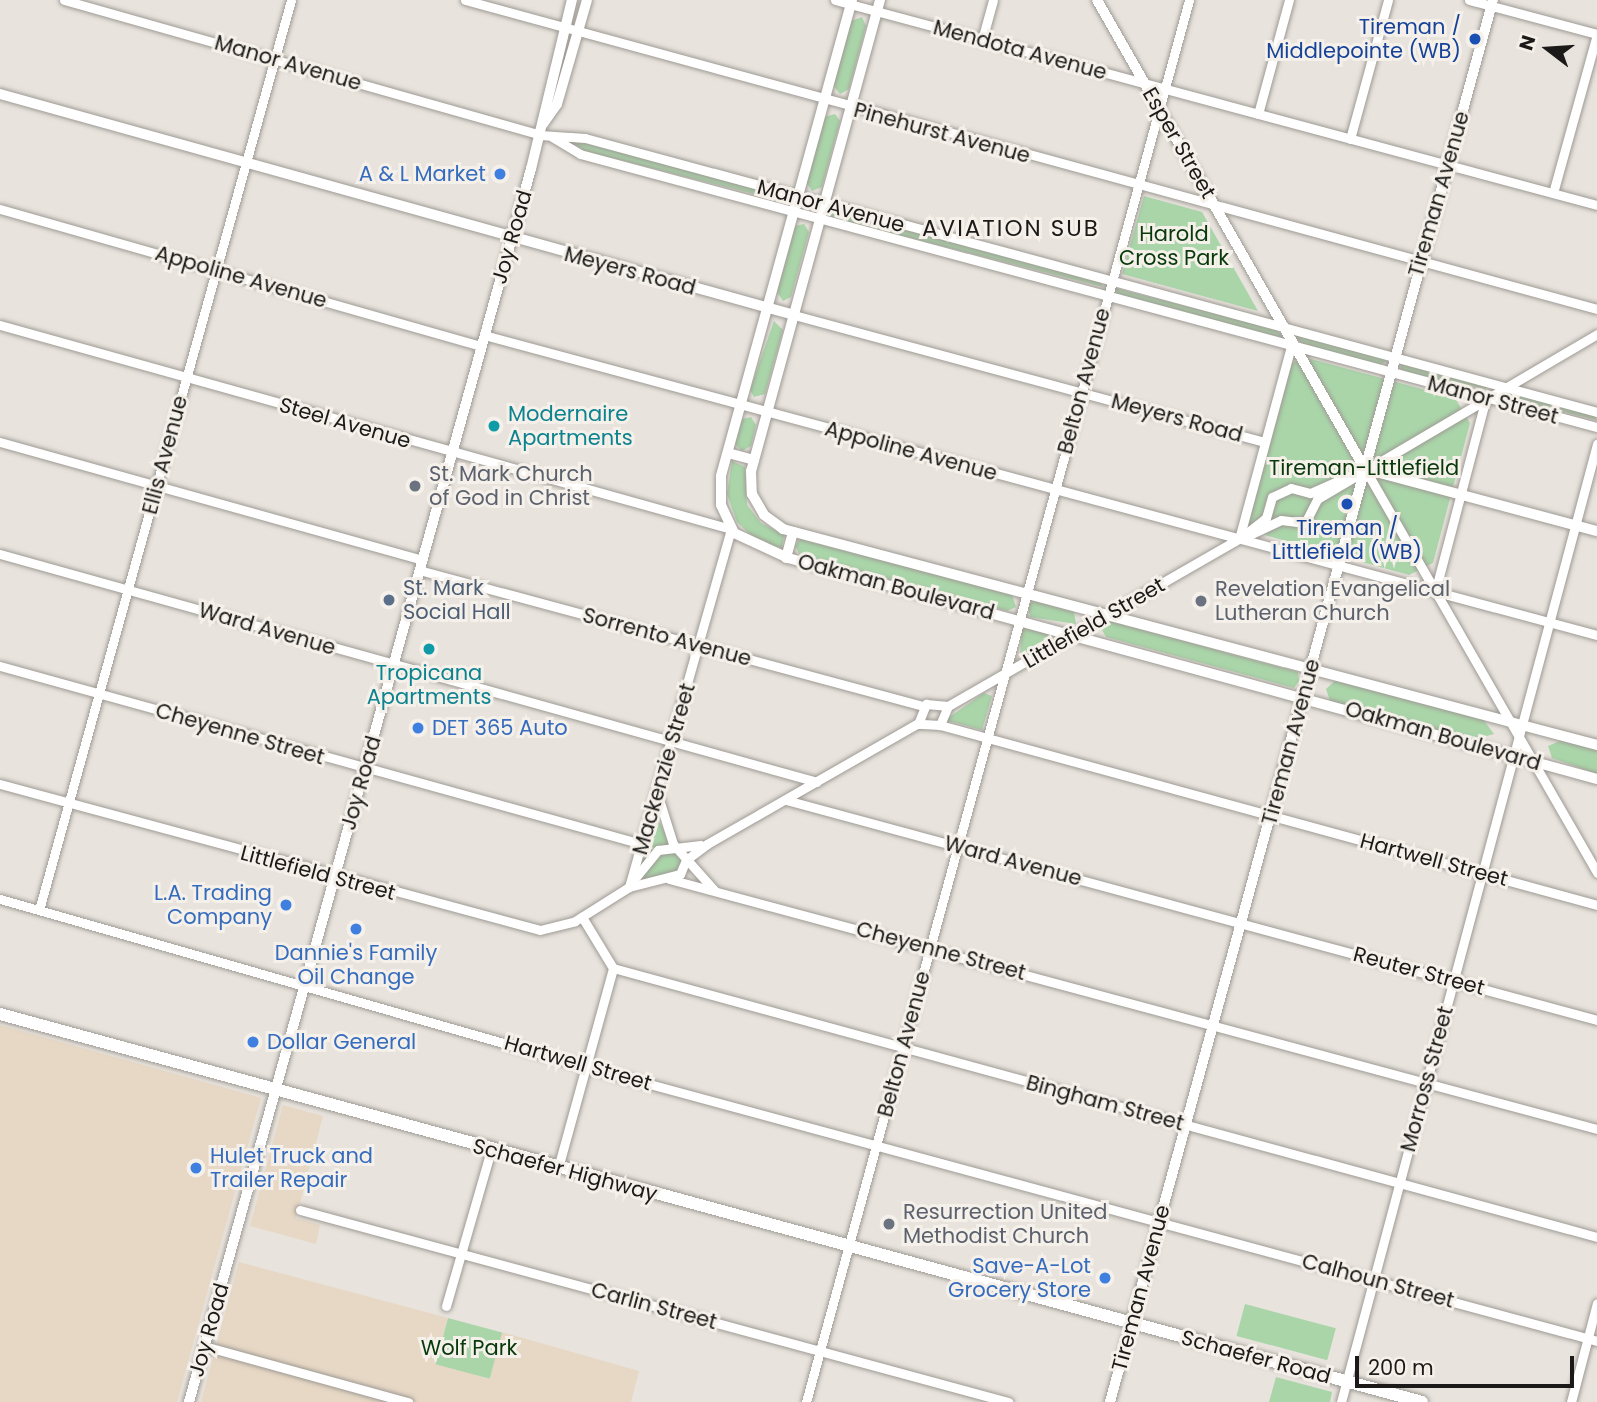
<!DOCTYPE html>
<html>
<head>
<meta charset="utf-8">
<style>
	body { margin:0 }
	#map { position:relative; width:1597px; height:1402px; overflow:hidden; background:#e8e3dd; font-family:Poppins,sans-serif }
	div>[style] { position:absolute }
	.industrial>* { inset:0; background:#e7d8c5 }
	.green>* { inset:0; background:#aad5a9; transform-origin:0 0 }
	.roads { filter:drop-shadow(0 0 2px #9e9a94) drop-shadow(0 0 2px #9e9a94) }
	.minor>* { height:9px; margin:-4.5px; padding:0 4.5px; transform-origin:4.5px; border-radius:4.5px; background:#fff }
	.tertiary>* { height:10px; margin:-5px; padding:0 5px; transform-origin:5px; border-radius:5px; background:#fff }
	.secondary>* { height:12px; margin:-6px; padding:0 6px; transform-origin:6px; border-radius:6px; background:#fff }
	.dots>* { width:19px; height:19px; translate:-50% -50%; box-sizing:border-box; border:4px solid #f5f1ea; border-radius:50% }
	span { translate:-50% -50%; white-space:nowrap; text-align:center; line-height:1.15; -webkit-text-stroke:6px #f5f1ea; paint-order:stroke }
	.transit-label { font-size:21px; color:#164399 }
	.right { translate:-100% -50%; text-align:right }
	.street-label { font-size:21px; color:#1b1a18 }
	.shop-label { font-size:21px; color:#366cbe }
	.left { translate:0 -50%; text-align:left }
	.park-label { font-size:21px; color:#07390b }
	.culture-label { font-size:21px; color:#0d838f }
	.worship-label { font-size:21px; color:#5b616d }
	.service-label { font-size:21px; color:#4e5e75 }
	.neighbourhood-label { font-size:23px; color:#1b1a18; letter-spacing:2px }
	.north { position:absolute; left:1513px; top:14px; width:70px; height:70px; -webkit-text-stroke:5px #f5f1ea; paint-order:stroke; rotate:287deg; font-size:19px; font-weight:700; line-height:28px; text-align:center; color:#1b1a18 }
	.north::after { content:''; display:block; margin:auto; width:24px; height:32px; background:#1b1a18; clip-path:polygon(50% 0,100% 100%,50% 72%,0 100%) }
	.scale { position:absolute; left:1355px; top:1356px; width:219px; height:32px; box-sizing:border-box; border:4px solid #1b1a18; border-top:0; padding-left:9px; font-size:21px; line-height:24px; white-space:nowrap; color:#1b1a18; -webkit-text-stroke:5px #f5f1ea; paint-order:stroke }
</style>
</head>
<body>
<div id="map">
	<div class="industrial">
		<div style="clip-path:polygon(0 1025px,261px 1098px,177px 1402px,0 1402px)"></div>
		<div style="clip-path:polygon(283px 1105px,323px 1116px,296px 1218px,320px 1225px,316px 1244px,250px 1226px)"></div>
		<div style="clip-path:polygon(239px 1262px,448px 1318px,435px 1363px,489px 1379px,502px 1332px,639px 1371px,631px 1402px,201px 1402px)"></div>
	</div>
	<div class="green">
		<div style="clip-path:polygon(862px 17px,866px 26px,849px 89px,840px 94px,833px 85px,851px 21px)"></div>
		<div style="clip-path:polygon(835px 114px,840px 121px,822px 187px,812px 191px,806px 182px,824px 117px)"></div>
		<div style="clip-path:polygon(564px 137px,785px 196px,790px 203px,585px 151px)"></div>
		<div style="clip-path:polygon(1144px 196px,1202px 212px,1258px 311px,1122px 274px)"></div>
		<div style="clip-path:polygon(828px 210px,1100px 281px,1103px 287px,828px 217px)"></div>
		<div style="clip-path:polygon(804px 224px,809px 232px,791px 297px,783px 301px,777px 292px,795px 226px)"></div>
		<div style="clip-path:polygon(1114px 288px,1276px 329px,1283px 338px,1118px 294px)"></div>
		<div style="clip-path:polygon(774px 321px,783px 330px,765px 394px,754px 397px,750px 390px)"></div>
		<div style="clip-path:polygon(1295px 335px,1384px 358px,1386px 361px,1381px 365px,1302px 344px)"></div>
		<div style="clip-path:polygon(1311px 359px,1455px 398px,1470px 423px,1433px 563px,1409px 575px,1268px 536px,1245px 523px,1289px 363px)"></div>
		<div style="clip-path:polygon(1401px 363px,1486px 386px,1486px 389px,1401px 371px)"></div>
		<div style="clip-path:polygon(1514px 393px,1594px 414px,1597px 420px,1504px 397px)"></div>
		<div style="clip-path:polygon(751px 417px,756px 425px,751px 446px,742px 451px,735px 444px,742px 419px)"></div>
		<div style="clip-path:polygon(732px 461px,745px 467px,747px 505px,761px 523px,784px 535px,782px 548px,757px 541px,737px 522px,727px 494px)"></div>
		<div style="clip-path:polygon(800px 539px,1012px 595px,1016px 607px,1007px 611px,800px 555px,795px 546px)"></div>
		<div style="clip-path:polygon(1034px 601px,1074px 612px,1076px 624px,1030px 617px,1028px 605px)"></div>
		<div style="clip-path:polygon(1109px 621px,1298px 672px,1299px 681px,1294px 688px,1106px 637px,1102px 630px)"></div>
		<div style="clip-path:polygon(1022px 628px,1048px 633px,1049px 639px,1020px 656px)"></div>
		<div style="clip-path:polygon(1338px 678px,1482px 718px,1494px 734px,1472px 740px,1330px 701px,1326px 689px)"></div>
		<div style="clip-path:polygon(984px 693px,992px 696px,982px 730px,945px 720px)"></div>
		<div style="clip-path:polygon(1562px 740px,1597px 748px,1597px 774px,1552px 758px,1548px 746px)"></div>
		<div style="clip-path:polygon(660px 823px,670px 844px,639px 867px,650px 826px)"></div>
		<div style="clip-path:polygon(674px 851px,682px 862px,678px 871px,640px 881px,662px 852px)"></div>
		<div style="left:1245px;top:1304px;width:94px;height:33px;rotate:15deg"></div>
		<div style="left:448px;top:1318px;width:56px;height:48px;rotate:15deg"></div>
		<div style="clip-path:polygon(1276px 1377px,1332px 1392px,1330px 1402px,1269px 1402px)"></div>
	</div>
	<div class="roads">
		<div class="minor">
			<div style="left:64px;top:0;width:495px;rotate:15.8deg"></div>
			<div style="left:540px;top:135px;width:45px;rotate:3.8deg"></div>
			<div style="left:585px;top:138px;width:1048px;rotate:15.15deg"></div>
			<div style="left:465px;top:0;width:1173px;rotate:15.27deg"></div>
			<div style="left:835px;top:0;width:789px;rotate:15.06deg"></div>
			<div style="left:1469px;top:0;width:132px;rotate:14.9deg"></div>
			<div style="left:982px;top:40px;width:41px;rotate:-74.6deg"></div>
			<div style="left:1258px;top:114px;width:118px;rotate:-74.8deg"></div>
			<div style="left:552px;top:137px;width:33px;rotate:31deg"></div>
			<div style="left:580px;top:154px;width:1053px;rotate:15.03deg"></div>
			<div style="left:1350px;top:139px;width:144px;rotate:-74.7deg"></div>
			<div style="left:1553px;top:193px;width:165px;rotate:-74.5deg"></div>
			<div style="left:0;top:209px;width:500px;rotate:15.9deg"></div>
			<div style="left:794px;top:315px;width:484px;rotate:15.1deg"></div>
			<div style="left:0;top:325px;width:759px;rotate:15.59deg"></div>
			<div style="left:731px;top:529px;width:372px;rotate:105.9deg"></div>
			<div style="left:484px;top:335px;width:1153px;rotate:15.09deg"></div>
			<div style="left:0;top:442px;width:438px;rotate:15.6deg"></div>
			<div style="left:1365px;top:469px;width:466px;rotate:60.1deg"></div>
			<div style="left:1239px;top:539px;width:200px;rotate:-74.9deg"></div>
			<div style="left:1241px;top:539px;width:44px;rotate:-25.4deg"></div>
			<div style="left:1281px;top:520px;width:24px;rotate:7deg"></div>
			<div style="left:1305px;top:523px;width:27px;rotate:-63deg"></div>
			<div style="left:1317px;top:499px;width:325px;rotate:-30.5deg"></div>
			<div style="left:0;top:554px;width:848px;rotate:15.59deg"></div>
			<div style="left:419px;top:570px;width:522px;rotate:15.1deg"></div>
			<div style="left:1435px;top:592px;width:201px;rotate:-75.3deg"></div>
			<div style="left:0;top:666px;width:666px;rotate:15.5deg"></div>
			<div style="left:926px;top:704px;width:22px;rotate:5deg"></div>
			<div style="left:948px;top:706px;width:21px;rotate:113deg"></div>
			<div style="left:940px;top:725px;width:22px;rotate:-177deg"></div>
			<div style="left:918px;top:724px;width:22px;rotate:-68deg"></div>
			<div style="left:948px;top:706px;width:336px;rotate:-29.9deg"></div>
			<div style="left:1239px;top:539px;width:34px;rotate:-38deg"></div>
			<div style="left:1266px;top:518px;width:22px;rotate:-74deg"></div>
			<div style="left:1272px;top:497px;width:21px;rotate:-25deg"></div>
			<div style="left:1291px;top:488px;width:20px;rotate:15deg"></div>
			<div style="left:1310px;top:493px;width:60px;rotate:-23.6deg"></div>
			<div style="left:940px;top:725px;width:681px;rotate:15.32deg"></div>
			<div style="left:0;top:784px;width:559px;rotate:15.13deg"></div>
			<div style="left:540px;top:930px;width:36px;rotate:-14deg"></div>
			<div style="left:575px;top:921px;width:64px;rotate:-32.2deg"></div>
			<div style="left:629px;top:887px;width:53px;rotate:-14.3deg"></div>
			<div style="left:680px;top:874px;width:15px;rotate:-67deg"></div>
			<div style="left:686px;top:860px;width:26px;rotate:-37deg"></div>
			<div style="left:707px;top:844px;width:243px;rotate:-29.8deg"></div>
			<div style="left:658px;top:796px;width:50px;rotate:72.6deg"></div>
			<div style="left:673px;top:844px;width:62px;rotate:48.3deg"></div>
			<div style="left:786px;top:800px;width:840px;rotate:15.18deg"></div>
			<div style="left:636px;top:877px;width:35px;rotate:-51deg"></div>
			<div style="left:658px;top:850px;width:43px;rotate:-6.6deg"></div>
			<div style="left:669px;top:879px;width:961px;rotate:15.08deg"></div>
			<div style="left:0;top:899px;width:618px;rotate:15.97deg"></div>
			<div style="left:594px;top:1069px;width:1039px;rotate:15.17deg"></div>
			<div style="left:39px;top:910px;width:944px;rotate:-74.52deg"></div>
			<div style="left:613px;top:968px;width:1020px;rotate:15.29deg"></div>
			<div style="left:558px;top:1168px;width:207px;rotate:-74.6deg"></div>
			<div style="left:613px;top:968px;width:60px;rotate:-121.3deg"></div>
			<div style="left:300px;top:1210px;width:734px;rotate:15.17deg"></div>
			<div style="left:446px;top:1306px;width:162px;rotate:-73.9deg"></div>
			<div style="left:204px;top:1346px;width:212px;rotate:15.4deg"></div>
			<div style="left:806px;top:1402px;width:1453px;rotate:-74.72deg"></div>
			<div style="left:1341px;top:1402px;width:992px;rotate:-75.04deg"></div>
			<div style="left:1571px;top:1402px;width:102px;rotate:-75.3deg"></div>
		</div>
		<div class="tertiary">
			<div style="left:852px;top:0;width:494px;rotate:105.4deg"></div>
			<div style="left:721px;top:476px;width:29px;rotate:90deg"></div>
			<div style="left:721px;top:505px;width:31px;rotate:65deg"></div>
			<div style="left:734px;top:533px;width:60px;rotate:24.8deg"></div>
			<div style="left:788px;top:558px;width:839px;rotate:15.28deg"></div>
			<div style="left:880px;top:0;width:488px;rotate:105.3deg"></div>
			<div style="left:751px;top:471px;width:23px;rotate:88deg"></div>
			<div style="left:752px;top:494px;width:24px;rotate:60deg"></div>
			<div style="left:764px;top:515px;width:24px;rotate:36deg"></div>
			<div style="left:783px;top:529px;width:842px;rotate:14.86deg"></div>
			<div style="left:1097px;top:0;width:540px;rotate:60.26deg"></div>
			<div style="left:0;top:94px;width:824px;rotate:15.55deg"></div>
			<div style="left:543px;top:124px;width:24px;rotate:-55deg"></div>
			<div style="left:557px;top:104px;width:108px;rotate:-73.9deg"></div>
			<div style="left:728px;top:453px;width:27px;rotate:15deg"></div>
			<div style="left:1365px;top:469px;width:240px;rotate:15deg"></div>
			<div style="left:786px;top:558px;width:27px;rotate:-75deg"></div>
			<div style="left:189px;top:1402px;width:1280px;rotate:-74.5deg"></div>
			<div style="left:531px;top:169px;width:174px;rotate:-76.4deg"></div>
			<div style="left:1110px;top:1402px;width:1453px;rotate:-74.72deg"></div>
		</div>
		<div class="secondary">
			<div style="left:0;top:1014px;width:1474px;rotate:15.26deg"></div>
		</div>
	</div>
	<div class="dots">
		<div style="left:1475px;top:39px;background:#1a4fb4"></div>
		<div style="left:500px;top:174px;background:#3f7fe0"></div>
		<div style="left:494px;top:426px;background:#0f9aa8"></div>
		<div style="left:415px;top:486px;background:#6b7280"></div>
		<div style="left:1347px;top:504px;background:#1a4fb4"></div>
		<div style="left:389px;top:600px;background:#5c6f8a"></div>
		<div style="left:1201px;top:601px;background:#6b7280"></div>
		<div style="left:429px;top:649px;background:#0f9aa8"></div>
		<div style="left:418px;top:728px;background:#3f7fe0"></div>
		<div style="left:286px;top:905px;background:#3f7fe0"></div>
		<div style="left:356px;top:929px;background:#3f7fe0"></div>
		<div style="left:253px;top:1042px;background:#3f7fe0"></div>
		<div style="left:196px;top:1168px;background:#3f7fe0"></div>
		<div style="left:889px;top:1224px;background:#6b7280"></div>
		<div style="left:1105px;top:1278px;background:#3f7fe0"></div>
	</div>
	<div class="transit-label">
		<span class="right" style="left:1461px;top:39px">Tireman /<br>Middlepointe (WB)</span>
		<span style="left:1347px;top:540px">Tireman /<br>Littlefield (WB)</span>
	</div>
	<div class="street-label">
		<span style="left:1020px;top:50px;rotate:15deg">Mendota Avenue</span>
		<span style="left:288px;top:63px;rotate:16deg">Manor Avenue</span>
		<span style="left:942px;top:133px;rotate:15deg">Pinehurst Avenue</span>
		<span style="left:1179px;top:143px;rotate:60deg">Esper Street</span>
		<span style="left:1439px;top:194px;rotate:-74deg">Tireman Avenue</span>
		<span style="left:831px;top:206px;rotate:15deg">Manor Avenue</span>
		<span style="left:512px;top:237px;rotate:-74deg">Joy Road</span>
		<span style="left:630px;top:271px;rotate:15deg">Meyers Road</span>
		<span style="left:241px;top:277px;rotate:16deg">Appoline Avenue</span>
		<span style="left:1084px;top:381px;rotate:-75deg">Belton Avenue</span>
		<span style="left:1493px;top:400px;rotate:15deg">Manor Street</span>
		<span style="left:1177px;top:418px;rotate:15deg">Meyers Road</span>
		<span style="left:345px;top:423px;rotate:16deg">Steel Avenue</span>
		<span style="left:911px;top:451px;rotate:15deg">Appoline Avenue</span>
		<span style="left:165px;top:455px;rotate:-75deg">Ellis Avenue</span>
		<span style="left:896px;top:587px;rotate:15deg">Oakman Boulevard</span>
		<span style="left:1094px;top:623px;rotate:-30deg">Littlefield Street</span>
		<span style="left:267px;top:629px;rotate:16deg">Ward Avenue</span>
		<span style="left:667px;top:637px;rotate:15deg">Sorrento Avenue</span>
		<span style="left:240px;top:734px;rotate:16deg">Cheyenne Street</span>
		<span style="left:1443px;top:736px;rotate:16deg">Oakman Boulevard</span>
		<span style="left:1291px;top:742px;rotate:-75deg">Tireman Avenue</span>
		<span style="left:664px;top:769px;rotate:-74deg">Mackenzie Street</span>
		<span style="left:361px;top:783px;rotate:-74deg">Joy Road</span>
		<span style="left:1434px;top:860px;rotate:15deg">Hartwell Street</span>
		<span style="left:1013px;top:861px;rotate:15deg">Ward Avenue</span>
		<span style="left:318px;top:873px;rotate:15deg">Littlefield Street</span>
		<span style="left:941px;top:951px;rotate:15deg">Cheyenne Street</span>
		<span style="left:1419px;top:971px;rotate:15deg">Reuter Street</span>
		<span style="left:904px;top:1044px;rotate:-75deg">Belton Avenue</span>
		<span style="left:578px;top:1063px;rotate:16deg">Hartwell Street</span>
		<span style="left:1427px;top:1079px;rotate:-75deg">Morross Street</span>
		<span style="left:1105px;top:1103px;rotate:15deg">Bingham Street</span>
		<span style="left:565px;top:1170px;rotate:15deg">Schaefer Highway</span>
		<span style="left:1378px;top:1281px;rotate:15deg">Calhoun Street</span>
		<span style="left:1141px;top:1288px;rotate:-75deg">Tireman Avenue</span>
		<span style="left:654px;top:1306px;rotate:15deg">Carlin Street</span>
		<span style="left:209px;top:1330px;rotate:-74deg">Joy Road</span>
		<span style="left:1256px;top:1357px;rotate:15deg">Schaefer Road</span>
	</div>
	<div class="shop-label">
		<span class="right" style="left:486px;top:174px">A &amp; L Market</span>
		<span class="left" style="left:432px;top:728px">DET 365 Auto</span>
		<span class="right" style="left:272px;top:905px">L.A. Trading<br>Company</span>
		<span style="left:356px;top:965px">Dannie's Family<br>Oil Change</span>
		<span class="left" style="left:267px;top:1042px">Dollar General</span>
		<span class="left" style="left:210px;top:1168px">Hulet Truck and<br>Trailer Repair</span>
		<span class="right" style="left:1091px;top:1278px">Save-A-Lot<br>Grocery Store</span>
	</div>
	<div class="park-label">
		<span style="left:1174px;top:246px">Harold<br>Cross Park</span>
		<span style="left:1364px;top:468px">Tireman-Littlefield</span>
		<span style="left:469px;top:1348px">Wolf Park</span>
	</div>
	<div class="culture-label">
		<span class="left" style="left:508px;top:426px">Modernaire<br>Apartments</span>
		<span style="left:429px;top:685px">Tropicana<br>Apartments</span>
	</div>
	<div class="worship-label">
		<span class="left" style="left:429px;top:486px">St. Mark Church<br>of God in Christ</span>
		<span class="left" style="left:1215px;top:601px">Revelation Evangelical<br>Lutheran Church</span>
		<span class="left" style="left:903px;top:1224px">Resurrection United<br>Methodist Church</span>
	</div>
	<div class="service-label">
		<span class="left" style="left:403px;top:600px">St. Mark<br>Social Hall</span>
	</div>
	<div class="neighbourhood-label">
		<span style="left:1011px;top:228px">AVIATION SUB</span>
	</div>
	<div class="north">N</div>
	<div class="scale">200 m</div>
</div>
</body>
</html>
